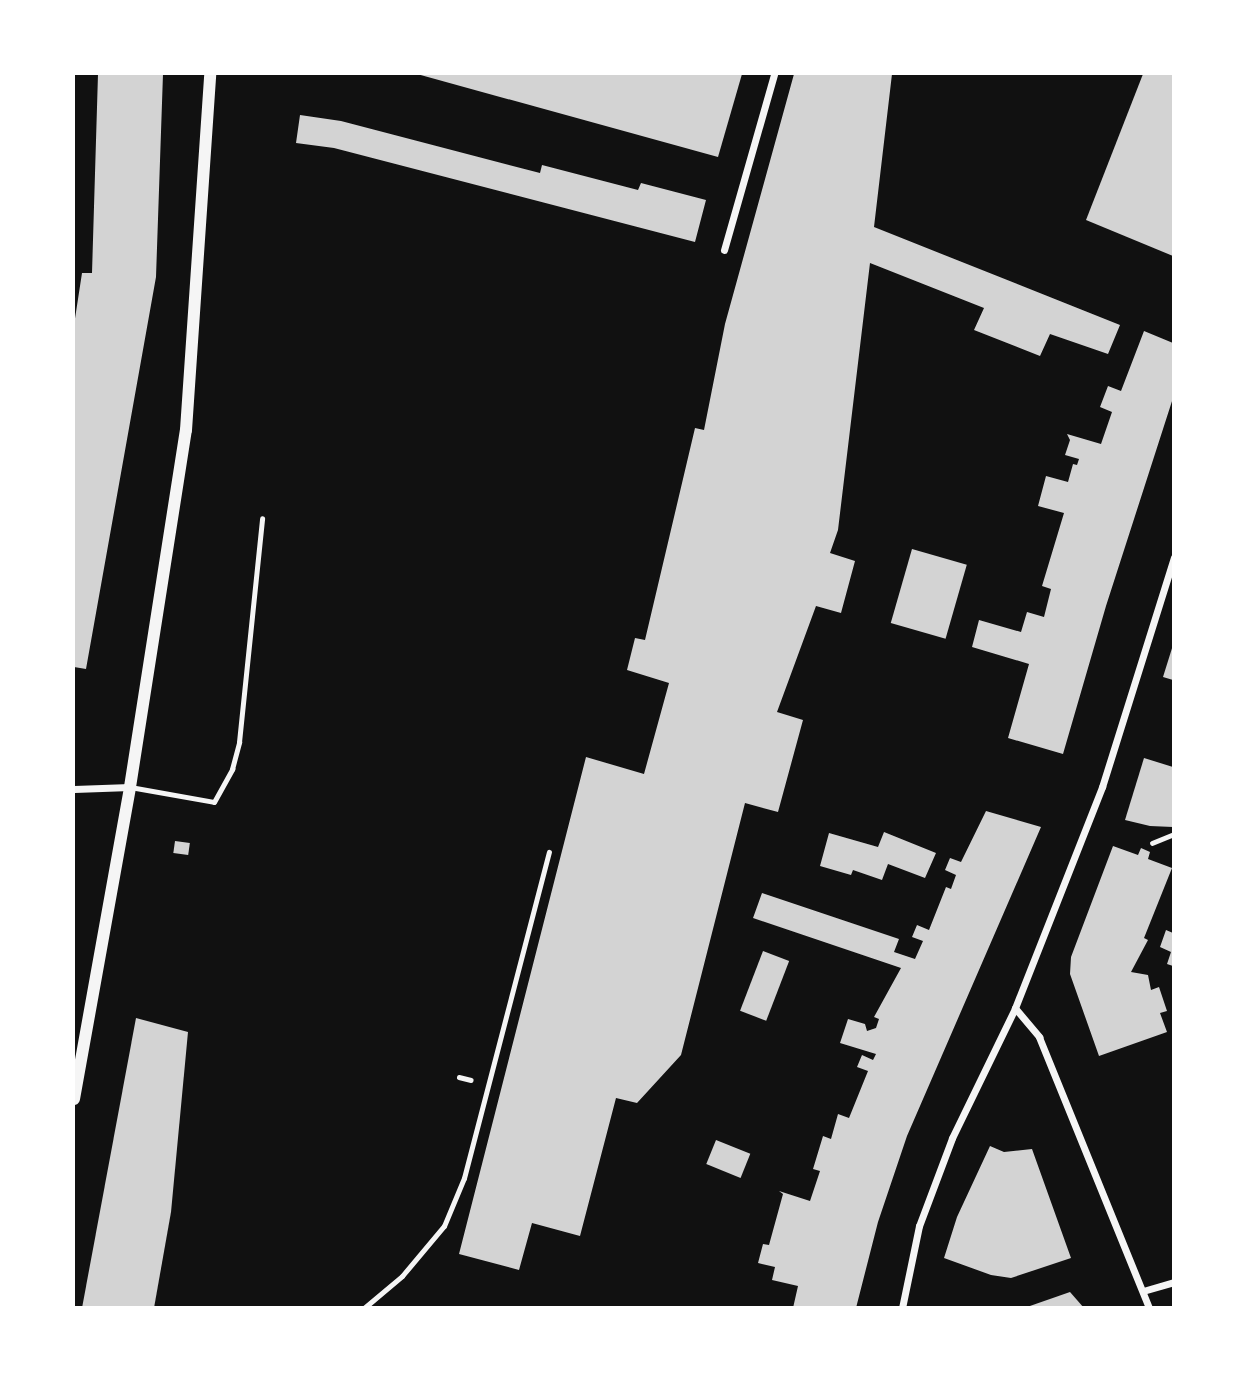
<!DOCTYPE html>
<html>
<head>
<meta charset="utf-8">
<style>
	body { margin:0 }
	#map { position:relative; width:1247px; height:1381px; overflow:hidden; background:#111; font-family:"Sofia Sans Condensed",sans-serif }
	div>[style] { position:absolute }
	.building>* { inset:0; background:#d3d3d3; transform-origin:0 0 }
	.path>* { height:4.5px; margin:-2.25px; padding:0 2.25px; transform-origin:2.25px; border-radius:2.25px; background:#f5f5f5 }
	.service>* { height:5px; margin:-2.5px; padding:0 2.5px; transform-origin:2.5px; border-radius:2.5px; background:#f5f5f5 }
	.minor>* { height:7px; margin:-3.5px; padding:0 3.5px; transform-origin:3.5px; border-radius:3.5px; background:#f5f5f5 }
	.tertiary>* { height:12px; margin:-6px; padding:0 6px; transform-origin:6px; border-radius:6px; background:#f5f5f5 }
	span { translate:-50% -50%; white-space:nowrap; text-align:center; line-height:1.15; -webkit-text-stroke:6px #fff; paint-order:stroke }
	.frame { position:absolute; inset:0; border:75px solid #fff; pointer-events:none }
</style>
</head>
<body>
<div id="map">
	<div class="building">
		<div style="clip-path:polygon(98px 74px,163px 74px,156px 277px,86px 669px,74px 667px,74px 325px,82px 273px,92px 273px)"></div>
		<div style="clip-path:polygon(417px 74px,742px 74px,718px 157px)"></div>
		<div style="clip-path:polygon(794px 74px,892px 74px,874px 227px,1120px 325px,1108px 354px,1050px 334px,1040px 356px,974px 330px,984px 308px,870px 263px,838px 530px,830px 553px,855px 561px,841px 613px,816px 606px,777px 712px,803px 720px,778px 812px,745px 803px,681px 1055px,637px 1103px,616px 1098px,580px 1236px,532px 1223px,519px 1270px,459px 1254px,586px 757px,644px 774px,669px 683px,627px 670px,635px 638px,645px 640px,695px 428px,704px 430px,725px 324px)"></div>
		<div style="clip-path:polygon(1143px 74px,1173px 74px,1173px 256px,1086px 220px)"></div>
		<div style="clip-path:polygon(300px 115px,341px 121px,540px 173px,542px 165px,638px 190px,641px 183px,706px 200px,695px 242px,334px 148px,296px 143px)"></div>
		<div style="clip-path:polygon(1144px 331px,1173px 343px,1173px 398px,1106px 606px,1063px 754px,1008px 738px,1029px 664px,972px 647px,979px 620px,1021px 632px,1027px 612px,1044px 617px,1051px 589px,1042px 586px,1064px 513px,1038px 506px,1046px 476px,1068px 482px,1073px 464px,1077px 465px,1079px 459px,1065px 455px,1070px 440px,1067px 434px,1101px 444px,1112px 412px,1100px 407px,1108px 386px,1121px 391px)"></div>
		<div style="left:912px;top:549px;width:57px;height:77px;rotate:16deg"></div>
		<div style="clip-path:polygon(1173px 645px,1173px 680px,1163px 677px)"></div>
		<div style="clip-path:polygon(1144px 758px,1173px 767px,1173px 827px,1150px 826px,1125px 820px)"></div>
		<div style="clip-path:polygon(986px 811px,1041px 827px,907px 1136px,878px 1222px,856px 1308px,793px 1308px,798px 1286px,772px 1280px,775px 1267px,758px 1263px,763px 1244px,769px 1245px,783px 1194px,779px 1191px,810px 1201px,820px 1171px,813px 1169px,823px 1136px,831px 1139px,838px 1114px,849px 1118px,868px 1071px,857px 1067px,862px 1055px,873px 1060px,876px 1054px,840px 1043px,848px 1019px,865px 1024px,867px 1031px,876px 1028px,879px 1019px,874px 1017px,901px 968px,753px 918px,762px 893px,899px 939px,894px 952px,915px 959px,923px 941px,912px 937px,917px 925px,929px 930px,946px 887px,951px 889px,956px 875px,945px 870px,950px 858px,961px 862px)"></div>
		<div style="clip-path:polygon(884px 832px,936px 853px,925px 878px,888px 864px,882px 880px,853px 870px,851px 875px,820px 866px,829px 833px,878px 847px)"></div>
		<div style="left:175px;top:841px;width:15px;height:12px;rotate:8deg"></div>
		<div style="clip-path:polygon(1113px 846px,1138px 855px,1141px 848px,1150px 852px,1148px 859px,1172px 868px,1144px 938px,1148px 940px,1131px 972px,1148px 975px,1151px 990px,1159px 987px,1167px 1011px,1160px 1013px,1167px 1032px,1099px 1056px,1070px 974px,1071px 957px)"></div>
		<div style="clip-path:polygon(1166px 930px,1173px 933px,1173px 966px,1167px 964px,1171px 952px,1160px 947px)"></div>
		<div style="left:763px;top:951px;width:28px;height:64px;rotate:21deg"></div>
		<div style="clip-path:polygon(136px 1018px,188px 1032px,171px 1212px,154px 1308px,82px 1308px)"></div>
		<div style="left:716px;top:1140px;width:37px;height:26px;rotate:22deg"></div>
		<div style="clip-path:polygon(990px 1146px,1004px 1152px,1032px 1149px,1071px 1258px,1011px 1278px,991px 1275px,944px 1258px,957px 1217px)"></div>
		<div style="clip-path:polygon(1070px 1292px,1084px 1308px,1027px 1308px,1027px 1307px)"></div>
	</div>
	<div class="path">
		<div style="left:1152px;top:843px;width:24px;rotate:-22deg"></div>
		<div style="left:459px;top:1077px;width:12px;rotate:14deg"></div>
	</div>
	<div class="service">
		<div style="left:130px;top:787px;width:85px;rotate:10.1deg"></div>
		<div style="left:214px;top:802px;width:38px;rotate:-61deg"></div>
		<div style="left:232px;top:769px;width:28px;rotate:-75deg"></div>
		<div style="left:239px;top:742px;width:225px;rotate:-84.1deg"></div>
		<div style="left:364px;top:1308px;width:50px;rotate:-40.1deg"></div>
		<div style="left:402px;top:1276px;width:65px;rotate:-50deg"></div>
		<div style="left:444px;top:1226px;width:52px;rotate:-67.4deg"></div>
		<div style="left:464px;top:1178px;width:337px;rotate:-75.4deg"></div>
	</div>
	<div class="minor">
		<div style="left:724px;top:250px;width:183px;rotate:-74.1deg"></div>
		<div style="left:74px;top:789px;width:56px;rotate:-2deg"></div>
		<div style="left:1015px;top:1008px;width:38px;rotate:50deg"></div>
		<div style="left:1039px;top:1037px;width:292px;rotate:67.9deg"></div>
		<div style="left:1143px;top:1291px;width:32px;rotate:-16deg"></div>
		<div style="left:902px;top:1308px;width:84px;rotate:-78.3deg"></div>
		<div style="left:919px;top:1226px;width:94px;rotate:-69.4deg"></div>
		<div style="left:952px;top:1138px;width:144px;rotate:-64.1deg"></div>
		<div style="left:1015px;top:1008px;width:238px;rotate:-68.5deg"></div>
		<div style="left:1102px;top:787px;width:241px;rotate:-72.6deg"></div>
	</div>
	<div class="tertiary">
		<div style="left:74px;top:1099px;width:317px;rotate:-79.8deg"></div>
		<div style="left:130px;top:787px;width:361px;rotate:-81.1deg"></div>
		<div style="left:186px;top:430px;width:357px;rotate:-86.1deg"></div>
	</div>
	<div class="frame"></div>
</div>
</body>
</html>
